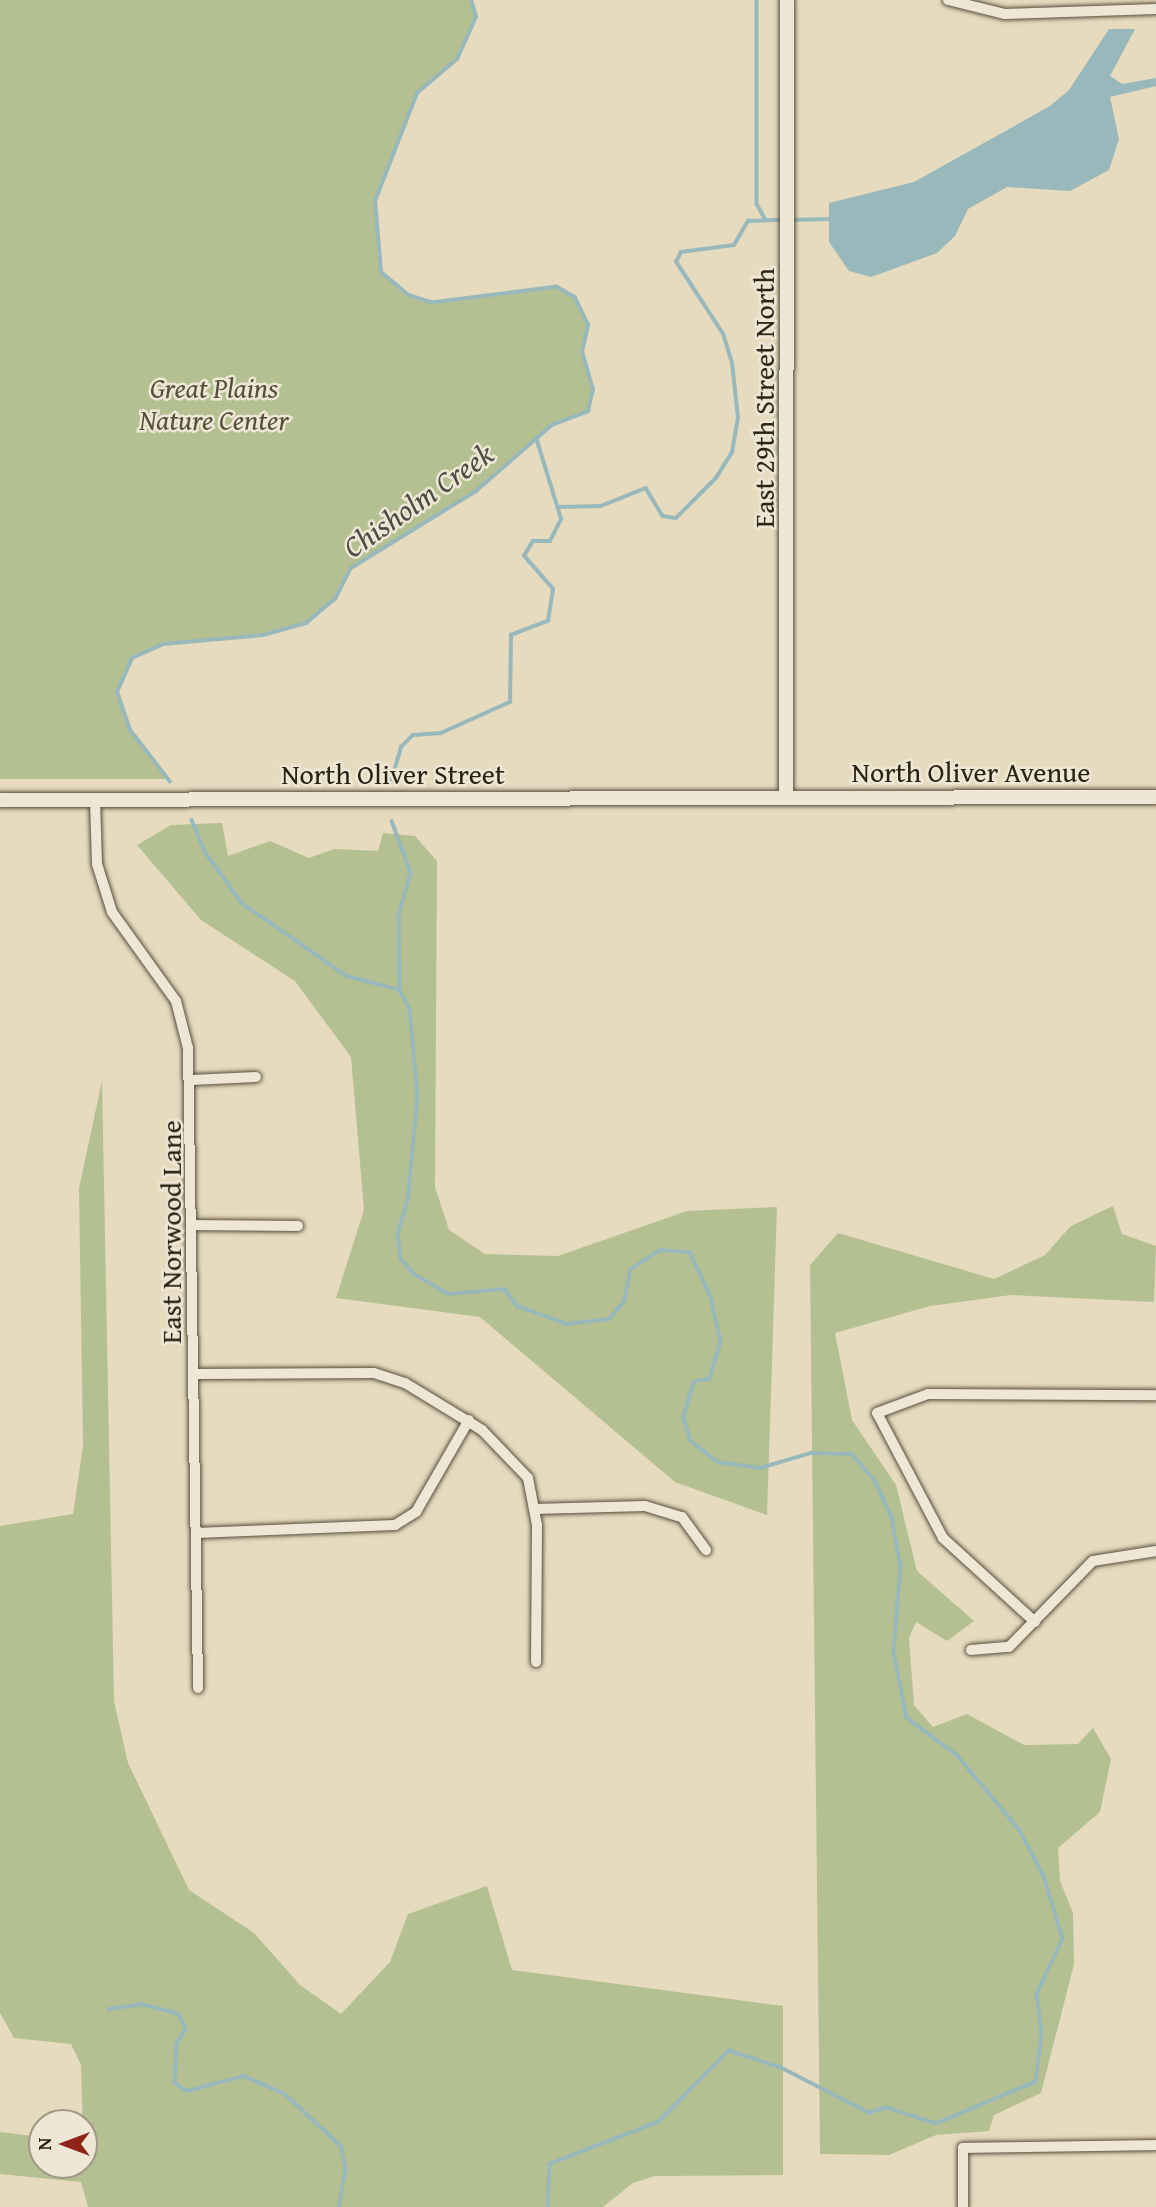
<!DOCTYPE html>
<html>
<head>
<meta charset="utf-8">
<style>
	body { margin:0 }
	#map { position:relative; width:1156px; height:2207px; overflow:hidden; background:#e6dabf; font-family:"Gentium Book Plus",serif }
	div>[style] { position:absolute }
	.green>* { inset:0; background:#b4c092 }
	.water>* { inset:0; background:#99b8bb }
	.stream>* { height:3.5px; margin:-1.75px; padding:0 1.75px; transform-origin:1.75px; border-radius:1.75px; background:#99b8bb }
	.roads { filter:drop-shadow(0 0 2px #5a4e3d) drop-shadow(0 0 2px #5a4e3d) }
	.street>* { height:10px; margin:-5px; padding:0 5px; transform-origin:5px; border-radius:5px; background:#efe7d5 }
	.secondary>* { height:14px; margin:-7px; padding:0 7px; transform-origin:7px; border-radius:7px; background:#efe7d5 }
	span { translate:-50% -50%; white-space:nowrap; text-align:center; line-height:1.15; -webkit-text-stroke:5px #efe7d5; paint-order:stroke }
	.park-label { font-size:28px; color:#555038; font-style:italic }
	.street-label { font-size:28px; color:#2c2012 }
	.water-label { font-size:30px; color:#4d4e45; font-style:italic }
	.north { position:absolute; left:28px; top:2109px; width:70px; height:70px; box-sizing:border-box; background:#efe7d5; border:2px solid #a19787; border-radius:50%; rotate:270deg; font-size:19px; font-weight:700; line-height:28px; text-align:center; color:#2c2012 }
	.north::after { content:''; display:block; margin:auto; width:24px; height:32px; background:#8f2418; clip-path:polygon(50% 0,100% 100%,50% 72%,0 100%) }
</style>
</head>
<body>
<div id="map">
	<div class="green">
		<div style="clip-path:polygon(0 0,471px 0,476px 17px,457px 59px,417px 93px,375px 201px,381px 271px,408px 295px,432px 303px,557px 287px,575px 298px,588px 325px,582px 352px,593px 390px,588px 411px,552px 425px,476px 491px,351px 568px,335px 599px,306px 623px,263px 635px,163px 644px,132px 658px,117px 692px,130px 730px,167px 779px,0 779px)"></div>
		<div style="clip-path:polygon(222px 823px,228px 856px,270px 841px,309px 858px,334px 849px,378px 851px,383px 833px,415px 836px,437px 861px,435px 1187px,449px 1230px,485px 1254px,558px 1256px,687px 1211px,777px 1207px,767px 1515px,675px 1482px,480px 1317px,336px 1298px,364px 1210px,351px 1057px,295px 981px,201px 920px,137px 845px,171px 825px)"></div>
		<div style="clip-path:polygon(102px 1081px,114px 1701px,128px 1763px,189px 1890px,254px 1933px,300px 1985px,341px 2014px,390px 1962px,408px 1914px,487px 1886px,512px 1970px,783px 2006px,783px 2175px,655px 2176px,633px 2183px,603px 2207px,88px 2207px,81px 2182px,0 2174px,0 2132px,42px 2137px,42px 2165px,84px 2165px,81px 2065px,71px 2044px,14px 2038px,0 2013px,0 1526px,73px 1514px,83px 1446px,79px 1188px)"></div>
		<div style="clip-path:polygon(1113px 1206px,1122px 1234px,1156px 1246px,1154px 1302px,1011px 1295px,930px 1306px,835px 1333px,852px 1420px,896px 1485px,917px 1571px,974px 1621px,947px 1641px,916px 1622px,909px 1638px,914px 1705px,933px 1727px,967px 1714px,1024px 1745px,1078px 1744px,1093px 1728px,1111px 1759px,1100px 1812px,1058px 1848px,1060px 1881px,1073px 1913px,1074px 1964px,1041px 2093px,994px 2115px,989px 2131px,936px 2135px,889px 2155px,820px 2154px,810px 1265px,838px 1233px,994px 1279px,1045px 1255px,1071px 1226px)"></div>
	</div>
	<div class="water">
		<div style="clip-path:polygon(1109px 29px,1135px 29px,1110px 76px,1122px 84px,1156px 78px,1156px 86px,1110px 97px,1119px 139px,1109px 170px,1070px 191px,1007px 187px,968px 209px,955px 236px,937px 253px,871px 277px,849px 271px,829px 242px,829px 203px,914px 182px,1050px 106px,1069px 90px)"></div>
	</div>
	<div class="stream">
		<div style="left:757px;top:0;width:204px;rotate:90deg"></div>
		<div style="left:757px;top:204px;width:18px;rotate:61deg"></div>
		<div style="left:789px;top:220px;width:41px;rotate:-1.4deg"></div>
		<div style="left:559px;top:507px;width:42px;rotate:-1.4deg"></div>
		<div style="left:601px;top:506px;width:48px;rotate:-21.8deg"></div>
		<div style="left:646px;top:488px;width:33px;rotate:59deg"></div>
		<div style="left:663px;top:516px;width:13px;rotate:9deg"></div>
		<div style="left:676px;top:518px;width:57px;rotate:-45deg"></div>
		<div style="left:716px;top:478px;width:31px;rotate:-58deg"></div>
		<div style="left:732px;top:452px;width:35px;rotate:-80deg"></div>
		<div style="left:738px;top:418px;width:55px;rotate:-96.2deg"></div>
		<div style="left:732px;top:363px;width:30px;rotate:-107deg"></div>
		<div style="left:723px;top:334px;width:86px;rotate:-123.1deg"></div>
		<div style="left:676px;top:262px;width:11px;rotate:-63deg"></div>
		<div style="left:681px;top:252px;width:53px;rotate:-7.5deg"></div>
		<div style="left:734px;top:245px;width:28px;rotate:-60deg"></div>
		<div style="left:748px;top:221px;width:33px;rotate:-2deg"></div>
		<div style="left:170px;top:782px;width:66px;rotate:-127.6deg"></div>
		<div style="left:130px;top:730px;width:40px;rotate:-108.9deg"></div>
		<div style="left:117px;top:692px;width:37px;rotate:-66deg"></div>
		<div style="left:132px;top:658px;width:34px;rotate:-24deg"></div>
		<div style="left:163px;top:644px;width:100px;rotate:-5.1deg"></div>
		<div style="left:263px;top:635px;width:45px;rotate:-15.6deg"></div>
		<div style="left:306px;top:623px;width:38px;rotate:-40deg"></div>
		<div style="left:335px;top:599px;width:35px;rotate:-63deg"></div>
		<div style="left:351px;top:568px;width:147px;rotate:-31.6deg"></div>
		<div style="left:476px;top:491px;width:101px;rotate:-41deg"></div>
		<div style="left:552px;top:425px;width:39px;rotate:-21deg"></div>
		<div style="left:588px;top:411px;width:22px;rotate:-77deg"></div>
		<div style="left:593px;top:390px;width:40px;rotate:-106deg"></div>
		<div style="left:582px;top:352px;width:28px;rotate:-77deg"></div>
		<div style="left:588px;top:325px;width:30px;rotate:-116deg"></div>
		<div style="left:575px;top:298px;width:21px;rotate:-149deg"></div>
		<div style="left:557px;top:287px;width:126px;rotate:172.7deg"></div>
		<div style="left:432px;top:303px;width:25px;rotate:-162deg"></div>
		<div style="left:408px;top:295px;width:35px;rotate:-140deg"></div>
		<div style="left:381px;top:272px;width:71px;rotate:-94.8deg"></div>
		<div style="left:375px;top:201px;width:116px;rotate:-68.7deg"></div>
		<div style="left:417px;top:93px;width:52px;rotate:-40.4deg"></div>
		<div style="left:457px;top:59px;width:46px;rotate:-65.7deg"></div>
		<div style="left:476px;top:17px;width:18px;rotate:-106deg"></div>
		<div style="left:391px;top:782px;width:36px;rotate:-74deg"></div>
		<div style="left:401px;top:747px;width:17px;rotate:-45deg"></div>
		<div style="left:413px;top:735px;width:28px;rotate:-4deg"></div>
		<div style="left:441px;top:733px;width:76px;rotate:-24.2deg"></div>
		<div style="left:510px;top:702px;width:67px;rotate:-89.1deg"></div>
		<div style="left:511px;top:635px;width:40px;rotate:-21deg"></div>
		<div style="left:548px;top:621px;width:32px;rotate:-81deg"></div>
		<div style="left:553px;top:589px;width:44px;rotate:-131.3deg"></div>
		<div style="left:524px;top:556px;width:17px;rotate:-59deg"></div>
		<div style="left:533px;top:541px;width:17px"></div>
		<div style="left:550px;top:541px;width:25px;rotate:-63deg"></div>
		<div style="left:561px;top:519px;width:82px;rotate:-107.1deg"></div>
		<div style="left:192px;top:820px;width:35px;rotate:68deg"></div>
		<div style="left:205px;top:852px;width:63px;rotate:54deg"></div>
		<div style="left:242px;top:903px;width:128px;rotate:34.8deg"></div>
		<div style="left:347px;top:976px;width:55px;rotate:14.8deg"></div>
		<div style="left:400px;top:990px;width:22px;rotate:63deg"></div>
		<div style="left:410px;top:1010px;width:87px;rotate:84.7deg"></div>
		<div style="left:418px;top:1097px;width:103px;rotate:95.5deg"></div>
		<div style="left:408px;top:1200px;width:36px;rotate:106deg"></div>
		<div style="left:398px;top:1235px;width:24px;rotate:83deg"></div>
		<div style="left:401px;top:1259px;width:20px;rotate:49deg"></div>
		<div style="left:414px;top:1274px;width:39px;rotate:30deg"></div>
		<div style="left:448px;top:1294px;width:57px;rotate:-5deg"></div>
		<div style="left:505px;top:1289px;width:21px;rotate:55deg"></div>
		<div style="left:517px;top:1306px;width:53px;rotate:19.8deg"></div>
		<div style="left:567px;top:1324px;width:42px;rotate:-6.8deg"></div>
		<div style="left:609px;top:1319px;width:23px;rotate:-49deg"></div>
		<div style="left:624px;top:1302px;width:33px;rotate:-79deg"></div>
		<div style="left:630px;top:1270px;width:36px;rotate:-34deg"></div>
		<div style="left:660px;top:1250px;width:30px;rotate:4deg"></div>
		<div style="left:690px;top:1252px;width:50px;rotate:65deg"></div>
		<div style="left:711px;top:1297px;width:46px;rotate:77.5deg"></div>
		<div style="left:721px;top:1342px;width:39px;rotate:107deg"></div>
		<div style="left:710px;top:1379px;width:16px;rotate:169deg"></div>
		<div style="left:694px;top:1382px;width:37px;rotate:106deg"></div>
		<div style="left:684px;top:1418px;width:24px;rotate:73deg"></div>
		<div style="left:691px;top:1441px;width:34px;rotate:38deg"></div>
		<div style="left:718px;top:1462px;width:42px;rotate:8.1deg"></div>
		<div style="left:760px;top:1468px;width:53px;rotate:-16.4deg"></div>
		<div style="left:811px;top:1453px;width:41px;rotate:1.4deg"></div>
		<div style="left:852px;top:1454px;width:35px;rotate:49deg"></div>
		<div style="left:875px;top:1480px;width:42px;rotate:65.9deg"></div>
		<div style="left:892px;top:1518px;width:50px;rotate:79.6deg"></div>
		<div style="left:901px;top:1567px;width:86px;rotate:94.7deg"></div>
		<div style="left:894px;top:1653px;width:66px;rotate:78.7deg"></div>
		<div style="left:907px;top:1718px;width:62px;rotate:36.5deg"></div>
		<div style="left:957px;top:1755px;width:97px;rotate:50deg"></div>
		<div style="left:1019px;top:1829px;width:53px;rotate:62deg"></div>
		<div style="left:1044px;top:1876px;width:66px;rotate:73.2deg"></div>
		<div style="left:1063px;top:1939px;width:61px;rotate:115.3deg"></div>
		<div style="left:1037px;top:1994px;width:41px;rotate:83deg"></div>
		<div style="left:1042px;top:2035px;width:47px;rotate:97.3deg"></div>
		<div style="left:1036px;top:2082px;width:108px;rotate:157.2deg"></div>
		<div style="left:936px;top:2124px;width:52px;rotate:-161.9deg"></div>
		<div style="left:887px;top:2108px;width:19px;rotate:164deg"></div>
		<div style="left:869px;top:2113px;width:99px;rotate:-152.9deg"></div>
		<div style="left:781px;top:2068px;width:55px;rotate:-161.9deg"></div>
		<div style="left:729px;top:2051px;width:100px;rotate:134.6deg"></div>
		<div style="left:659px;top:2122px;width:117px;rotate:158.9deg"></div>
		<div style="left:550px;top:2164px;width:43px;rotate:92.7deg"></div>
		<div style="left:392px;top:821px;width:55px;rotate:69.9deg"></div>
		<div style="left:411px;top:873px;width:44px;rotate:105.9deg"></div>
		<div style="left:399px;top:915px;width:75px;rotate:89.2deg"></div>
		<div style="left:108px;top:2009px;width:34px;rotate:-8deg"></div>
		<div style="left:142px;top:2004px;width:38px;rotate:15deg"></div>
		<div style="left:179px;top:2014px;width:17px;rotate:65deg"></div>
		<div style="left:186px;top:2029px;width:17px;rotate:121deg"></div>
		<div style="left:177px;top:2044px;width:39px;rotate:93deg"></div>
		<div style="left:175px;top:2083px;width:14px;rotate:34deg"></div>
		<div style="left:187px;top:2091px;width:59px;rotate:-14.7deg"></div>
		<div style="left:244px;top:2076px;width:45px;rotate:23.7deg"></div>
		<div style="left:285px;top:2094px;width:76px;rotate:42.9deg"></div>
		<div style="left:341px;top:2146px;width:24px;rotate:78deg"></div>
		<div style="left:346px;top:2169px;width:39px;rotate:100deg"></div>
	</div>
	<div class="roads">
		<div class="street">
			<div style="left:948px;top:0;width:59px;rotate:13.8deg"></div>
			<div style="left:1005px;top:14px;width:151px;rotate:-1.9deg"></div>
			<div style="left:95px;top:800px;width:64px;rotate:88.2deg"></div>
			<div style="left:97px;top:864px;width:50px;rotate:72.6deg"></div>
			<div style="left:112px;top:912px;width:110px;rotate:54.3deg"></div>
			<div style="left:176px;top:1001px;width:49px;rotate:75.7deg"></div>
			<div style="left:188px;top:1048px;width:640px;rotate:89.1deg"></div>
			<div style="left:191px;top:1080px;width:65px;rotate:-2.6deg"></div>
			<div style="left:193px;top:1225px;width:105px;rotate:0.5deg"></div>
			<div style="left:194px;top:1374px;width:180px;rotate:-0.3deg"></div>
			<div style="left:374px;top:1373px;width:33px;rotate:18deg"></div>
			<div style="left:405px;top:1383px;width:90px;rotate:31.4deg"></div>
			<div style="left:482px;top:1430px;width:66px;rotate:46.2deg"></div>
			<div style="left:528px;top:1478px;width:48px;rotate:79.2deg"></div>
			<div style="left:537px;top:1525px;width:137px;rotate:90.4deg"></div>
			<div style="left:534px;top:1509px;width:111px;rotate:-1.5deg"></div>
			<div style="left:645px;top:1506px;width:39px;rotate:17deg"></div>
			<div style="left:682px;top:1517px;width:41px;rotate:54deg"></div>
			<div style="left:196px;top:1533px;width:199px;rotate:-2.3deg"></div>
			<div style="left:395px;top:1525px;width:25px;rotate:-32deg"></div>
			<div style="left:416px;top:1512px;width:106px;rotate:-60.1deg"></div>
			<div style="left:1035px;top:1622px;width:125px;rotate:-137.6deg"></div>
			<div style="left:943px;top:1538px;width:141px;rotate:-117.8deg"></div>
			<div style="left:877px;top:1413px;width:54px;rotate:-20.4deg"></div>
			<div style="left:928px;top:1394px;width:228px;rotate:0.3deg"></div>
			<div style="left:971px;top:1650px;width:38px;rotate:-5deg"></div>
			<div style="left:1009px;top:1647px;width:120px;rotate:-45.7deg"></div>
			<div style="left:1093px;top:1561px;width:64px;rotate:-9deg"></div>
			<div style="left:963px;top:2207px;width:59px;rotate:-90deg"></div>
			<div style="left:963px;top:2148px;width:193px;rotate:-0.9deg"></div>
		</div>
		<div class="secondary">
			<div style="left:786px;top:797px;width:797px;rotate:-89.93deg"></div>
			<div style="left:0;top:800px;width:1156px;rotate:-0.15deg"></div>
		</div>
	</div>
	<div class="park-label">
		<span style="left:214px;top:404px">Great Plains<br>Nature Center</span>
	</div>
	<div class="street-label">
		<span style="left:764px;top:398px;rotate:-90deg">East 29th Street North</span>
		<span style="left:971px;top:772px">North Oliver Avenue</span>
		<span style="left:393px;top:774px">North Oliver Street</span>
		<span style="left:171px;top:1232px;rotate:-90deg">East Norwood Lane</span>
	</div>
	<div class="water-label">
		<span style="left:418px;top:500px;rotate:-35deg">Chisholm Creek</span>
	</div>
	<div class="north">N</div>
</div>
</body>
</html>
